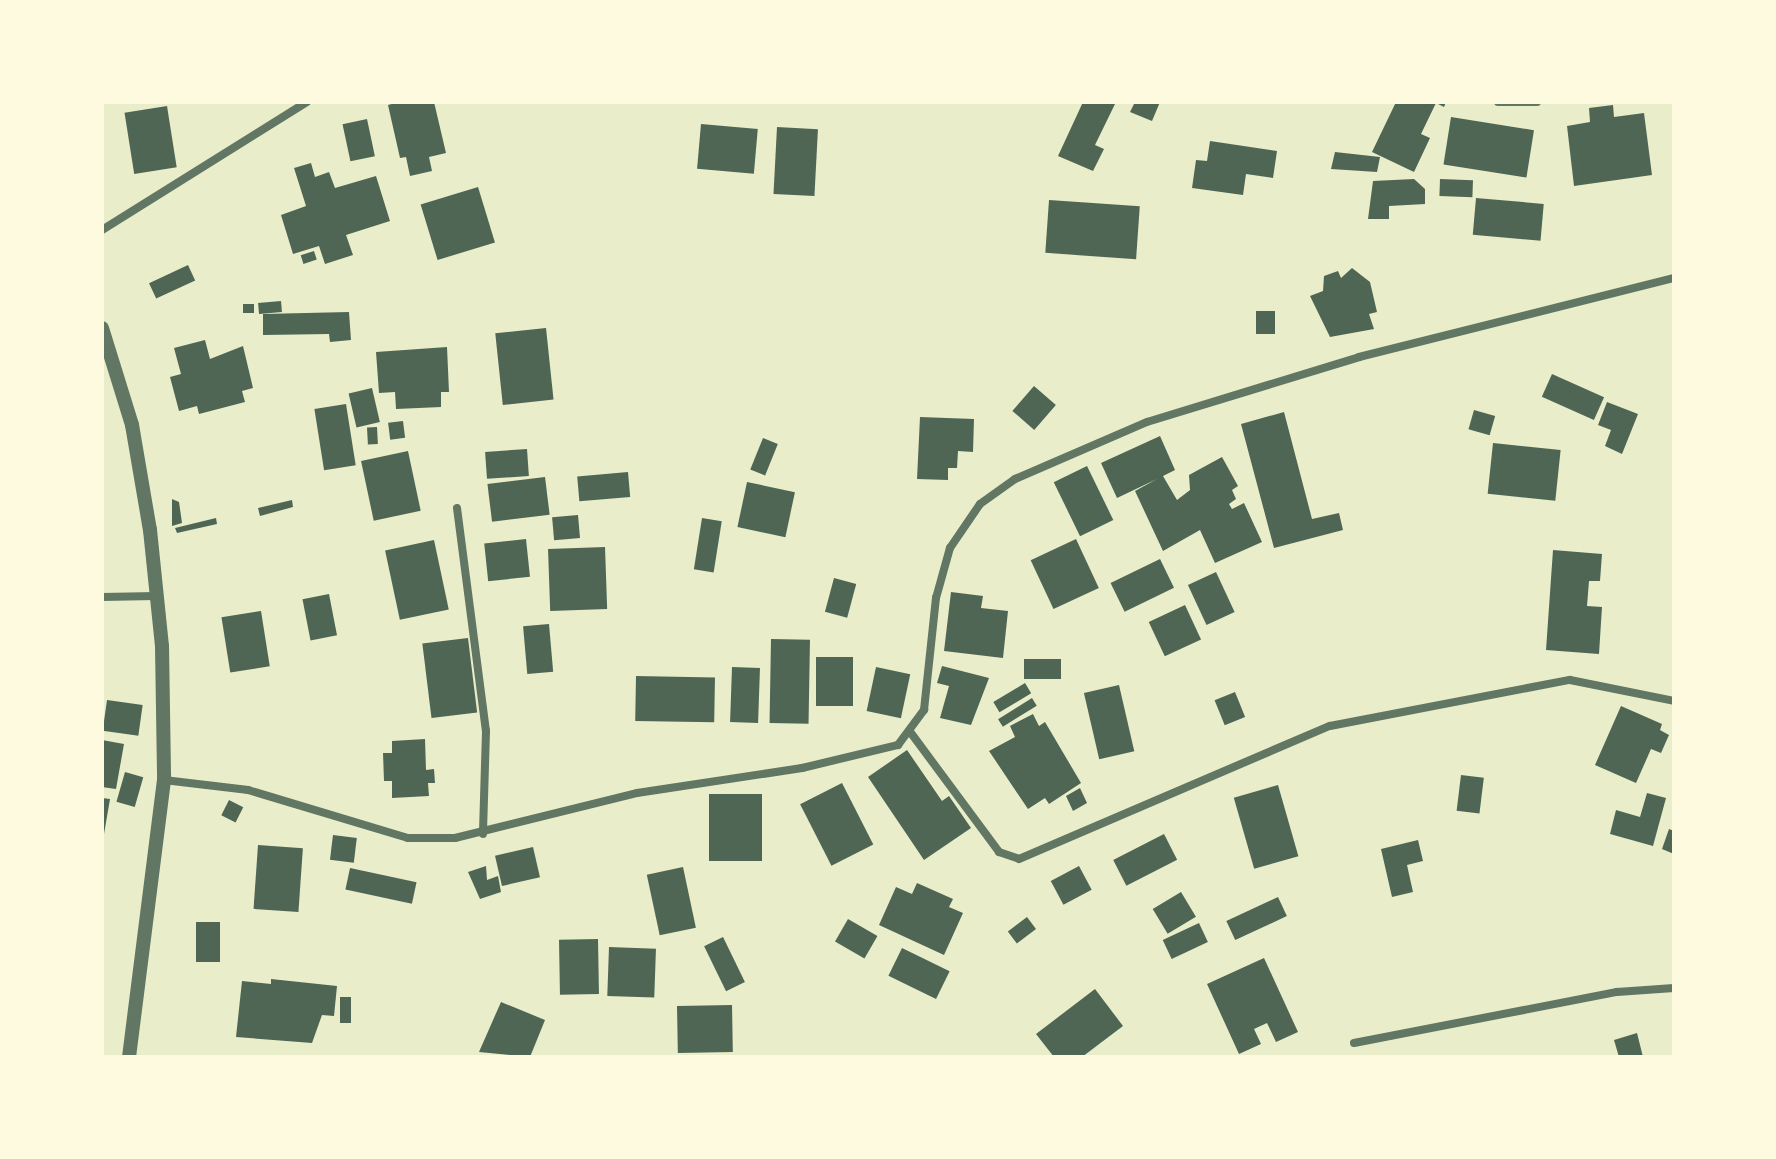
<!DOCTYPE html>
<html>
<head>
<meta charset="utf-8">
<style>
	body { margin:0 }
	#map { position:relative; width:1776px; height:1159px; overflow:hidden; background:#e9edc9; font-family:Commissioner,sans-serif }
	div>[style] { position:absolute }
	.building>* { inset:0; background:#4f6655; transform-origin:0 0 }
	.minor>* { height:8px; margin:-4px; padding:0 4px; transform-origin:4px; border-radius:4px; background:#617663 }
	.tertiary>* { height:14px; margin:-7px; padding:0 7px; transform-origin:7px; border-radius:7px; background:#617663 }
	span { translate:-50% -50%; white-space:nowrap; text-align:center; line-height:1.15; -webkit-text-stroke:6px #fefae0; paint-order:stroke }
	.frame { position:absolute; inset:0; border:104px solid #fefae0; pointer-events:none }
</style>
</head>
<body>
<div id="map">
	<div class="building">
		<div style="clip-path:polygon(399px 102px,434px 102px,446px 153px,429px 157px,432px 171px,410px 176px,406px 157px,400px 158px,388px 105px)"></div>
		<div style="clip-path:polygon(1083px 102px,1115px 104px,1095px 145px,1104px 149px,1093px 171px,1058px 156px)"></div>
		<div style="clip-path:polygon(1135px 102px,1160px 102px,1152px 121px,1130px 112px)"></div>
		<div style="clip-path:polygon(1396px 102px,1446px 102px,1444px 107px,1436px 103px,1421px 134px,1430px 138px,1414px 172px,1372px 152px)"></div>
		<div style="clip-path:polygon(1613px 105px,1614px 117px,1644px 113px,1652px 175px,1574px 186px,1567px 126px,1590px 122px,1589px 108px)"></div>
		<div style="left:167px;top:106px;width:62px;height:43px;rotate:81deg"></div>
		<div style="left:1451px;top:117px;width:84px;height:48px;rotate:9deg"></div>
		<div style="left:367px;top:119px;width:38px;height:25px;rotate:78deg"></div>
		<div style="left:701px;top:124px;width:57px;height:45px;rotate:5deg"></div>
		<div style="left:777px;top:127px;width:41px;height:67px;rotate:3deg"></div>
		<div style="clip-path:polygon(1210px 141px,1277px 151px,1273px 178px,1246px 174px,1243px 195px,1192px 188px,1196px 160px,1207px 161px)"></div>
		<div style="clip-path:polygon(1335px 152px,1380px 157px,1377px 172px,1331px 169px)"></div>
		<div style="clip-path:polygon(311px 163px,315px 177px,329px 172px,335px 188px,376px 176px,390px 221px,346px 235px,353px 255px,325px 264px,319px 246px,293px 254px,281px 215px,306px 206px,294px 168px)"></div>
		<div style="clip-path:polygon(1414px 179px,1425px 189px,1425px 204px,1389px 206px,1389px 219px,1368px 219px,1373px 181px)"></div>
		<div style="left:1440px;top:179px;width:33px;height:17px;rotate:2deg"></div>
		<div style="left:478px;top:187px;width:58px;height:60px;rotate:73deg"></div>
		<div style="left:1476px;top:198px;width:68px;height:37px;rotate:5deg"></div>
		<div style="left:1049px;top:200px;width:91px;height:53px;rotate:4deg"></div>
		<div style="left:314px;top:251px;width:9px;height:14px;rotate:72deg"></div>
		<div style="left:188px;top:265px;width:17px;height:43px;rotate:65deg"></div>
		<div style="clip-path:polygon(1352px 268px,1370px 282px,1377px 312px,1369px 314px,1374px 329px,1330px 337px,1310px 296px,1323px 291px,1324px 276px,1338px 271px,1341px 278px)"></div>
		<div style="left:281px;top:301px;width:11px;height:23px;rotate:85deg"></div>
		<div style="left:243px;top:304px;width:11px;height:9px"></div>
		<div style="left:1256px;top:311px;width:19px;height:23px"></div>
		<div style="clip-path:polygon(349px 312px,351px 340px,330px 342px,329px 334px,263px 335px,263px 314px)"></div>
		<div style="left:546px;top:328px;width:72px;height:51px;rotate:84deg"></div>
		<div style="clip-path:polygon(205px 340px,210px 359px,243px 346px,253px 388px,242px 391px,245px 402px,199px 414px,197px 406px,179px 411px,170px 377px,181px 374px,174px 348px)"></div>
		<div style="clip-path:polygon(447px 347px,449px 392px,441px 392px,441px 407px,396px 409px,395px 392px,379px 393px,376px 352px)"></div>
		<div style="left:1552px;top:374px;width:57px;height:25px;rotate:24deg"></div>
		<div style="left:1034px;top:386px;width:29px;height:33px;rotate:41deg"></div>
		<div style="left:372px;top:388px;width:35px;height:24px;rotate:77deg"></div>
		<div style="clip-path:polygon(1607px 402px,1638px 414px,1622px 454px,1605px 446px,1611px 430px,1598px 425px)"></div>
		<div style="left:346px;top:404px;width:62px;height:32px;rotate:81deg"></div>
		<div style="left:1474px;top:410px;width:22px;height:20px;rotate:16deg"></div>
		<div style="clip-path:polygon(1284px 412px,1312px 519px,1339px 513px,1343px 530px,1274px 548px,1241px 424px)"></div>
		<div style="clip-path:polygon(920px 417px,974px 419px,973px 452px,958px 451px,957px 468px,948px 468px,948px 480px,917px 479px)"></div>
		<div style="left:403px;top:421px;width:17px;height:15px;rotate:83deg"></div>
		<div style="left:377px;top:427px;width:17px;height:10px;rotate:87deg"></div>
		<div style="clip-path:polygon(1160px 436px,1175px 470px,1163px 476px,1177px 500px,1190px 490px,1189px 475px,1222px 457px,1238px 486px,1232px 490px,1236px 499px,1229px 504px,1232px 509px,1244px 503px,1262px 542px,1215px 563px,1200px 530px,1163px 551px,1135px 491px,1157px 479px,1117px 498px,1101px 463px)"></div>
		<div style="left:763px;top:438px;width:16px;height:34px;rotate:22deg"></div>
		<div style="left:1493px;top:443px;width:68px;height:51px;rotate:6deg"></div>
		<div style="left:527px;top:449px;width:27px;height:42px;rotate:86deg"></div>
		<div style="left:408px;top:451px;width:61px;height:48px;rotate:78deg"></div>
		<div style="left:1087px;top:466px;width:60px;height:37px;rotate:64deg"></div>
		<div style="left:628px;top:472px;width:25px;height:51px;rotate:85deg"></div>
		<div style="left:545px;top:477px;width:38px;height:58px;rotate:83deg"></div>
		<div style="left:747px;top:482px;width:49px;height:46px;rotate:12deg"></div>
		<div style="clip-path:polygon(172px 499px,179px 502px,182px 523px,172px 526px)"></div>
		<div style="clip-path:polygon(292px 500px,293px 507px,260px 516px,258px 508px)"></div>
		<div style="left:578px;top:515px;width:23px;height:26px;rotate:85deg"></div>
		<div style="clip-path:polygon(216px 518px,217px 524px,177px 533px,175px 528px)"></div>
		<div style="left:702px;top:518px;width:20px;height:52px;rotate:9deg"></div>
		<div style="left:526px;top:539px;width:38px;height:42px;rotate:84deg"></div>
		<div style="left:1076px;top:539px;width:54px;height:50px;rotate:65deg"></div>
		<div style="left:434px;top:540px;width:71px;height:50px;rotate:78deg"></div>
		<div style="left:605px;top:547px;width:62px;height:57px;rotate:88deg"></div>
		<div style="clip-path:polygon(1553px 550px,1602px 554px,1600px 581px,1589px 581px,1587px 606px,1602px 607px,1599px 654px,1546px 650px)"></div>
		<div style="left:1160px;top:559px;width:32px;height:55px;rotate:64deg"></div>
		<div style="left:1216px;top:572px;width:44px;height:31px;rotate:65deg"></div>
		<div style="left:834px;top:578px;width:23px;height:35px;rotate:15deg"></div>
		<div style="clip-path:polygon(951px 592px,983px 596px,981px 608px,1008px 611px,1003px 658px,944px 651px)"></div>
		<div style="left:329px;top:594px;width:42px;height:27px;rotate:79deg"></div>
		<div style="left:1185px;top:605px;width:38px;height:40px;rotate:65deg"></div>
		<div style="left:261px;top:611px;width:56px;height:40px;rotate:81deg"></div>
		<div style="left:549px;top:624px;width:48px;height:26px;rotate:85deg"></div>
		<div style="left:468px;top:638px;width:75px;height:46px;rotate:83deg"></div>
		<div style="left:771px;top:639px;width:39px;height:84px;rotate:1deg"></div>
		<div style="left:853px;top:657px;width:49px;height:37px;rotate:90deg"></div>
		<div style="left:1024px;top:659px;width:37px;height:20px"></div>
		<div style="clip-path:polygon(942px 666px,989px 678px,971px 725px,940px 718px,949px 686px,937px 683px)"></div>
		<div style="left:732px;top:667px;width:28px;height:55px;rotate:2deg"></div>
		<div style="left:876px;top:667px;width:35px;height:45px;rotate:12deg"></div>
		<div style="left:636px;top:676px;width:79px;height:45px;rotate:1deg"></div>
		<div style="left:1025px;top:683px;width:12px;height:37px;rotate:59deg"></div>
		<div style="left:1119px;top:685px;width:68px;height:36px;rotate:77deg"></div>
		<div style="left:1235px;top:692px;width:27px;height:22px;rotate:68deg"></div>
		<div style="left:1032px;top:698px;width:9px;height:40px;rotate:58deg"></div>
		<div style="left:107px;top:700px;width:36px;height:31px;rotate:8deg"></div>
		<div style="clip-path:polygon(1621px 706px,1662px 724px,1660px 730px,1669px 735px,1661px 753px,1651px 749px,1636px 783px,1595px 765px)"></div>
		<div style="clip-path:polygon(1033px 714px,1039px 726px,1045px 722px,1081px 783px,1049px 804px,1045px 798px,1028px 809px,989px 751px,1015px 737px,1010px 726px)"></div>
		<div style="clip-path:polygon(425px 739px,426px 770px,434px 769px,435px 783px,428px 783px,429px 796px,392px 798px,392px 781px,384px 781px,383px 753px,392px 753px,392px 741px)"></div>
		<div style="clip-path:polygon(102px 740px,124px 744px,116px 789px,102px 787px)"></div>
		<div style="clip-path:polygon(907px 750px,942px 801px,949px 796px,971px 828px,924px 860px,868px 777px)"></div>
		<div style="left:125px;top:772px;width:19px;height:31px;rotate:16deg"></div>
		<div style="left:1461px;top:775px;width:23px;height:36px;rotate:7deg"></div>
		<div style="left:842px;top:783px;width:69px;height:47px;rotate:63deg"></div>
		<div style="left:1278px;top:785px;width:74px;height:46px;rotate:74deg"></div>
		<div style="clip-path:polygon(1080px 788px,1087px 803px,1073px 811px,1066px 796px)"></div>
		<div style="clip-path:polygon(1647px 793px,1666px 798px,1653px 846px,1610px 834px,1616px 810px,1640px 817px)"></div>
		<div style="left:709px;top:794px;width:53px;height:67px"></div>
		<div style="clip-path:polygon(102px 798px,110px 799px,104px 834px,102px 834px)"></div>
		<div style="left:229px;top:800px;width:16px;height:17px;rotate:27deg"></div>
		<div style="clip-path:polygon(1669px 829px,1674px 831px,1674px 854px,1662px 849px)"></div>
		<div style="left:1164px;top:834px;width:29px;height:57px;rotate:63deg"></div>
		<div style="left:333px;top:835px;width:24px;height:25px;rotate:7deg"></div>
		<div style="clip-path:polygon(1418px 840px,1423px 861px,1407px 865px,1413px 892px,1392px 897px,1381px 849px)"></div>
		<div style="left:258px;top:845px;width:45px;height:64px;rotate:4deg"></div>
		<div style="left:533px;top:847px;width:31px;height:39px;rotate:77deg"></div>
		<div style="clip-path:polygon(486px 866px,487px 880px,498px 876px,501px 892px,480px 899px,468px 872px)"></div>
		<div style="left:1079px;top:866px;width:27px;height:32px;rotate:62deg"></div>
		<div style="left:683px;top:867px;width:62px;height:37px;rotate:78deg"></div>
		<div style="left:350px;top:868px;width:68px;height:22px;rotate:12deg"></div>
		<div style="clip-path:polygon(917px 883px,953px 899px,949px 907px,963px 913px,944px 955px,879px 925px,896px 887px,912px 894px)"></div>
		<div style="left:1181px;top:892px;width:29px;height:33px;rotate:59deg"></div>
		<div style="left:1278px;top:897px;width:21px;height:57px;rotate:65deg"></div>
		<div style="left:1027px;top:917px;width:15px;height:24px;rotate:53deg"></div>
		<div style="left:848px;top:919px;width:34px;height:26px;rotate:30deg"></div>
		<div style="left:196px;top:922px;width:24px;height:40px"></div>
		<div style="left:1199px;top:923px;width:21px;height:40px;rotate:65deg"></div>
		<div style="left:723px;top:937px;width:50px;height:21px;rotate:64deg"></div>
		<div style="left:598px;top:939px;width:55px;height:39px;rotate:89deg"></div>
		<div style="left:609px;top:947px;width:47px;height:49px;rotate:2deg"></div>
		<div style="left:902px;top:948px;width:53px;height:31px;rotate:26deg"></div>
		<div style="clip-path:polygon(1264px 958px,1298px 1032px,1276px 1042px,1267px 1023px,1254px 1029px,1261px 1044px,1239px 1054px,1207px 984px)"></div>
		<div style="clip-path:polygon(271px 979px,337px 986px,334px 1016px,322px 1015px,312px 1043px,236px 1037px,242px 981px,271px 984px)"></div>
		<div style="clip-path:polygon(1095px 989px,1123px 1026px,1082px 1057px,1054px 1057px,1036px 1034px)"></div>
		<div style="left:340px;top:997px;width:11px;height:26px"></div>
		<div style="clip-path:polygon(501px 1002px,545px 1020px,530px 1057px,479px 1052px)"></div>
		<div style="left:732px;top:1005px;width:47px;height:55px;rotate:89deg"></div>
		<div style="clip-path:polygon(1637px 1033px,1643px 1057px,1619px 1057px,1614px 1040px)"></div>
	</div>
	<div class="minor">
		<div style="left:1498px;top:102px;width:39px"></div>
		<div style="left:102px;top:230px;width:242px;rotate:-32deg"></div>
		<div style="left:457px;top:508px;width:225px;rotate:82.6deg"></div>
		<div style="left:486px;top:731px;width:103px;rotate:91.7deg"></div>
		<div style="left:102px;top:597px;width:54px;rotate:-1.1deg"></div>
		<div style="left:911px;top:733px;width:148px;rotate:53.5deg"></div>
		<div style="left:999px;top:852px;width:21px;rotate:19deg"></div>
		<div style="left:1019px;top:859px;width:338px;rotate:-23.2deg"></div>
		<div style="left:1330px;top:726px;width:244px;rotate:-10.9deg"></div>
		<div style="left:1570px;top:680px;width:106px;rotate:11.4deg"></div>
		<div style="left:164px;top:780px;width:85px;rotate:6.8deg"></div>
		<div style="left:248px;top:790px;width:167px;rotate:16.7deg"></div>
		<div style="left:408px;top:838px;width:47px"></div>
		<div style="left:455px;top:838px;width:187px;rotate:-13.9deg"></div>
		<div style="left:637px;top:793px;width:167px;rotate:-8.6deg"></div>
		<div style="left:802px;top:768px;width:99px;rotate:-13.5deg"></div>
		<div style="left:898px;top:745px;width:44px;rotate:-53.4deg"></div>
		<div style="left:924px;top:710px;width:113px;rotate:-83.9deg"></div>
		<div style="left:936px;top:598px;width:52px;rotate:-74.4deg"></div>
		<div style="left:950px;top:548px;width:53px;rotate:-55.7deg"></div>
		<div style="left:980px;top:504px;width:43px;rotate:-35.5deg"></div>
		<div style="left:1015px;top:479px;width:144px;rotate:-23.4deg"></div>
		<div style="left:1147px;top:422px;width:222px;rotate:-17deg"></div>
		<div style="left:1359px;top:357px;width:325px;rotate:-14.1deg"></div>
		<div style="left:1354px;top:1043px;width:268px;rotate:-11deg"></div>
		<div style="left:1617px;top:992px;width:57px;rotate:-4deg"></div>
	</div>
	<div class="tertiary">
		<div style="left:102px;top:328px;width:102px;rotate:72.8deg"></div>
		<div style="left:132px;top:425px;width:107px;rotate:80.3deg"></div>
		<div style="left:150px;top:530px;width:117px;rotate:84.1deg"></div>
		<div style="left:162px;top:646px;width:134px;rotate:89.1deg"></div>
		<div style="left:164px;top:780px;width:279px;rotate:97.2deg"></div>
	</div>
	<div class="frame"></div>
</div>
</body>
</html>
